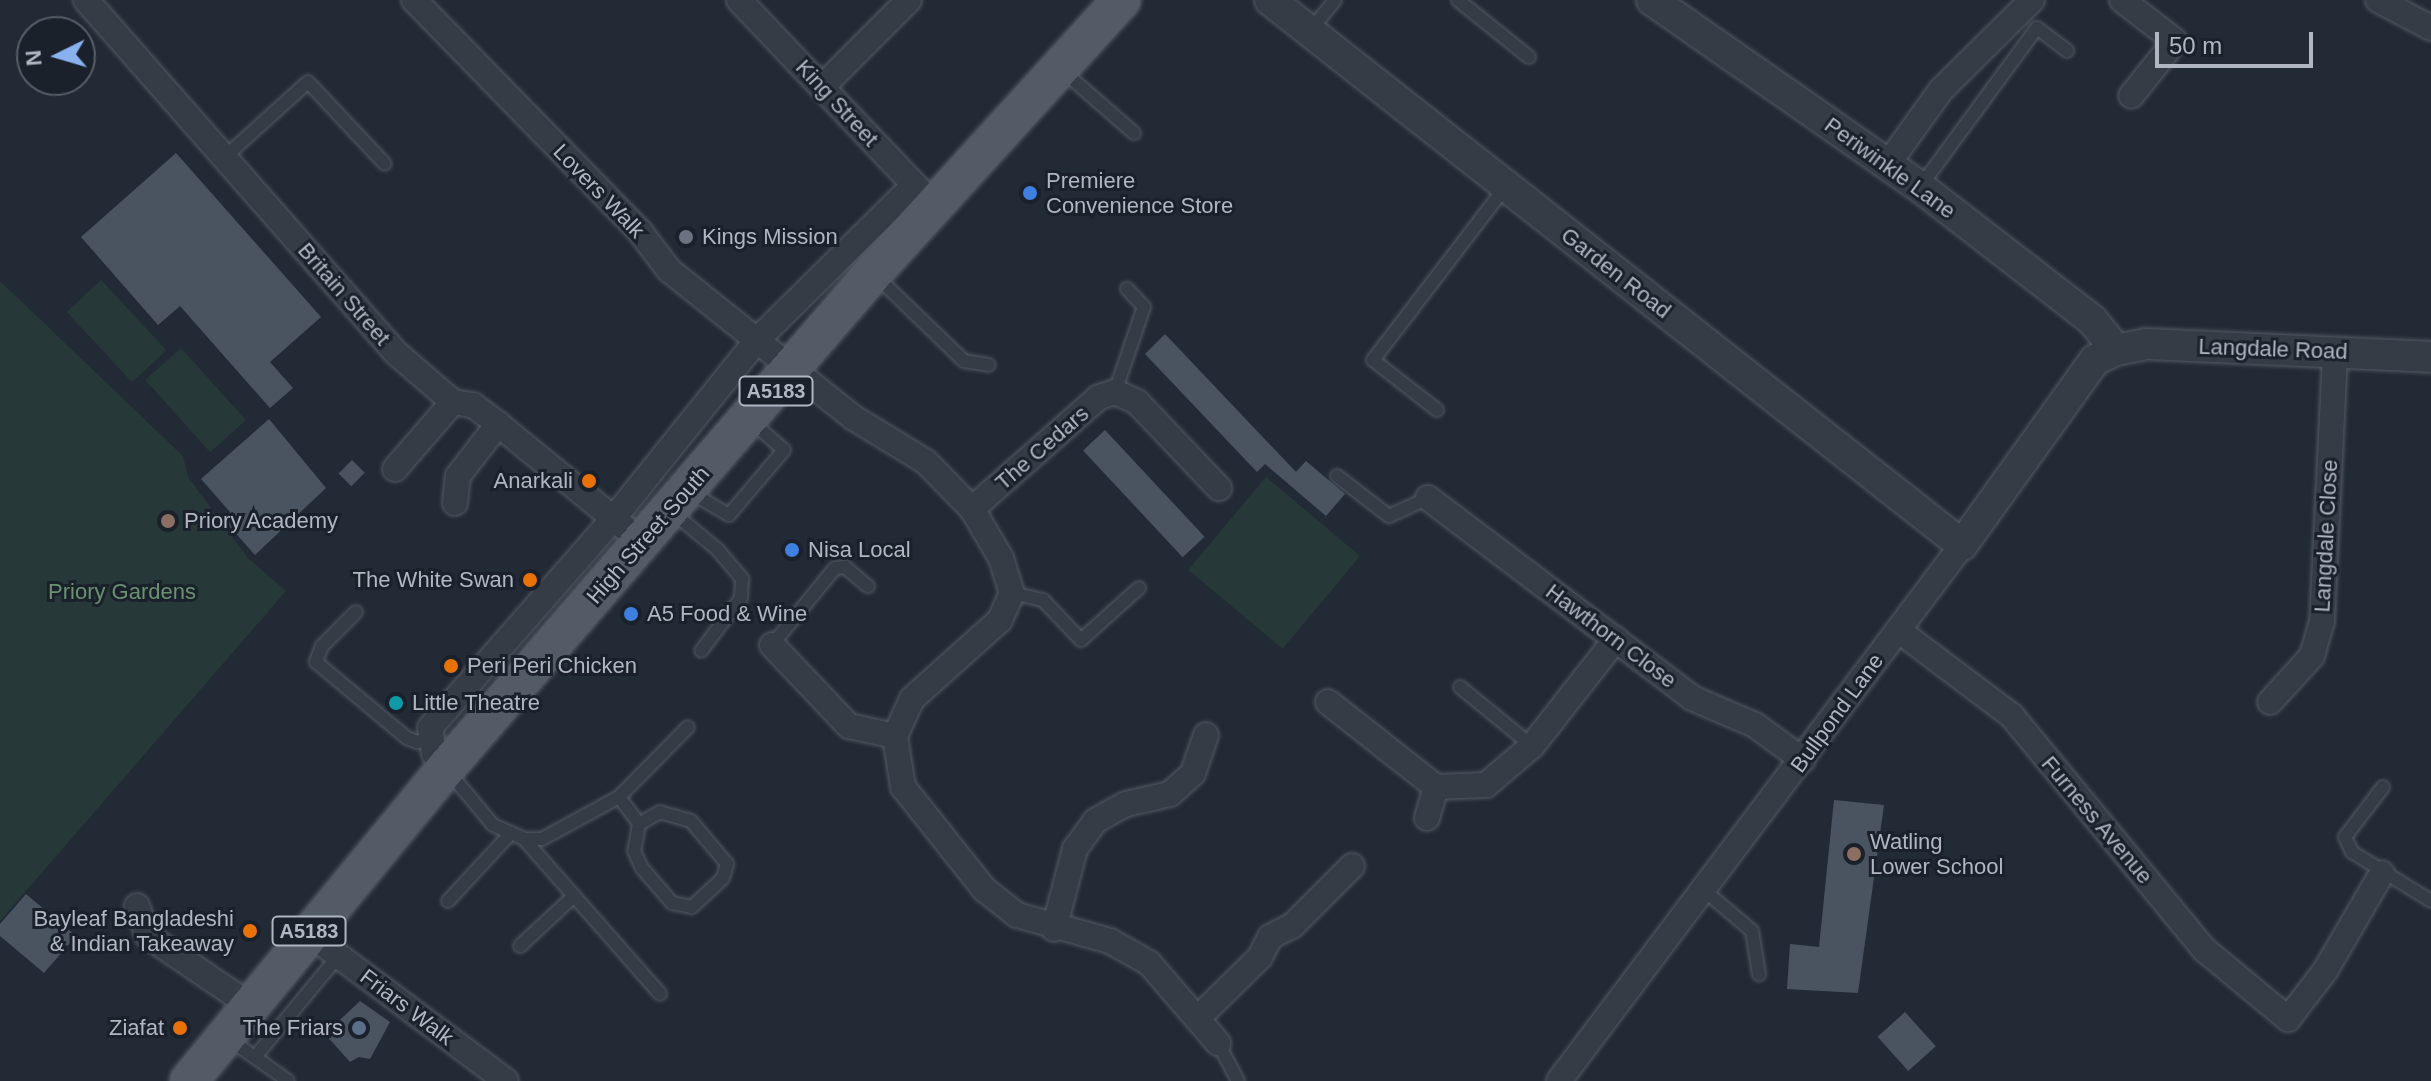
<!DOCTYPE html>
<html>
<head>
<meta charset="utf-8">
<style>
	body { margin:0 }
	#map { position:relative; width:2431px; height:1081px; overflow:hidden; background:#222a35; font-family:Helvetica,sans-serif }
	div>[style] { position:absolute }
	.green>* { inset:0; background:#273838; transform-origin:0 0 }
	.building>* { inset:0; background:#4a5461; transform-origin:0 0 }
	.roads { filter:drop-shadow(0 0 2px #535a64) drop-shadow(0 0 2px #535a64) }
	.service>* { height:12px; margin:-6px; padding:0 6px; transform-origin:6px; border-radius:6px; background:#353c46 }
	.minor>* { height:24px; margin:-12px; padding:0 12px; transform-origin:12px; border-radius:12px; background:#353c46 }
	.tertiary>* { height:30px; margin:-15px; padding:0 15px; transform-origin:15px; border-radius:15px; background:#353c46 }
	.primary>* { height:38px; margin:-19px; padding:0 19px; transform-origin:19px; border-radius:19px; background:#535b66 }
	.dots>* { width:22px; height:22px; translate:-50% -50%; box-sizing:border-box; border:4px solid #1b212b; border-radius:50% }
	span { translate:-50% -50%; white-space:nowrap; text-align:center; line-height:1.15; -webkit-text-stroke:6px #1b212b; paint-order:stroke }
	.shield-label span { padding:2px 6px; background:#1b212b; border:2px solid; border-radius:6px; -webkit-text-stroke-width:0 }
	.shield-label { font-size:20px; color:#b0b7c3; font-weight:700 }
	.street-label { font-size:22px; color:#b0b7c3 }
	.poi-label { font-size:22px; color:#b0b7c3 }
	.left { translate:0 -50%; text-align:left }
	.right { translate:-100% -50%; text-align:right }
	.park-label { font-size:22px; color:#699172 }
	.north { position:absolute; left:16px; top:16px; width:80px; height:80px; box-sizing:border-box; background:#1b212b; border:2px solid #575d68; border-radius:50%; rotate:265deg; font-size:22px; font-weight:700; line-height:32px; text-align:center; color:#b0b7c3 }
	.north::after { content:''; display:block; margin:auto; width:28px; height:36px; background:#89b1ee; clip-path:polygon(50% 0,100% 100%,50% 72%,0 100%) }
	.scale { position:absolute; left:2155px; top:32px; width:158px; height:36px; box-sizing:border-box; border:4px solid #b0b7c3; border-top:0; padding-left:10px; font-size:24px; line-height:28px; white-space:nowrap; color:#b0b7c3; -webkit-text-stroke:6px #1b212b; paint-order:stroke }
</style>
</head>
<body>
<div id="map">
	<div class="green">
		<div style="left:101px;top:280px;width:96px;height:47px;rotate:47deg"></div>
		<div style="clip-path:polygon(0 281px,183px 456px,188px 477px,248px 558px,286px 591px,0 921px)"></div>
		<div style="left:181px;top:348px;width:97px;height:48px;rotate:48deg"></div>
		<div style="left:1266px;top:477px;width:123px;height:121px;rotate:40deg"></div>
	</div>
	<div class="building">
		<div style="clip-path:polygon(176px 153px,321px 317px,270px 362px,293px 388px,270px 408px,180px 306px,158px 325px,81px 237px)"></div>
		<div style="clip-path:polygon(1165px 334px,1296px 472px,1306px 461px,1345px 494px,1326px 516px,1265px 464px,1257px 472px,1145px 354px)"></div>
		<div style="clip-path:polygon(269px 419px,326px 488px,255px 555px,222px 518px,230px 512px,201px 479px)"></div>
		<div style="left:1105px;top:430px;width:146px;height:30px;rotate:47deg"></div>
		<div style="left:352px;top:460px;width:18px;height:19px;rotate:45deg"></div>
		<div style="clip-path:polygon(1834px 800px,1884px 805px,1858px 993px,1787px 989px,1790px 944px,1819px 947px)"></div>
		<div style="clip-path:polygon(26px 894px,76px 936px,44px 973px,0 936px,0 924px)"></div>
		<div style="clip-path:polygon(360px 1001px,390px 1022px,370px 1059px,359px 1057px,350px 1062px,325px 1034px)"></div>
		<div style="left:1905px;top:1012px;width:46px;height:37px;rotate:48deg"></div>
	</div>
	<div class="roads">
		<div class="service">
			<div style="left:1458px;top:0;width:91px;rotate:38.8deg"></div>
			<div style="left:1309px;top:32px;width:41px;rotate:-50.9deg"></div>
			<div style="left:1064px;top:72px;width:93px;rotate:41.1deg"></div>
			<div style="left:226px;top:156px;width:110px;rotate:-42.1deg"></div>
			<div style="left:308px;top:82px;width:112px;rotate:46.8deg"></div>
			<div style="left:1920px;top:187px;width:197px;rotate:-53.7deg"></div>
			<div style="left:2037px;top:28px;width:38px;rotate:37deg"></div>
			<div style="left:875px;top:275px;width:124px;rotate:44deg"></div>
			<div style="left:964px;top:361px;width:25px;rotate:9deg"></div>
			<div style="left:1115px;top:392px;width:90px;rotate:-71.2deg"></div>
			<div style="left:1144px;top:307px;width:25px;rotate:-133deg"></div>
			<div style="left:1437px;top:410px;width:81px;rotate:-142deg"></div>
			<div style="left:1373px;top:360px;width:219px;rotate:-52.6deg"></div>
			<div style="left:1337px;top:476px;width:66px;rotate:37.6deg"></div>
			<div style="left:1389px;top:516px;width:43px;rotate:-24.8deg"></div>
			<div style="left:690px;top:492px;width:45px;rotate:30.5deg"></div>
			<div style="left:729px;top:515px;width:85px;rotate:-49.8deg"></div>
			<div style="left:784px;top:450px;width:43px;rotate:-138.8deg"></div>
			<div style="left:671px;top:511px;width:61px;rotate:39.7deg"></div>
			<div style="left:718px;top:550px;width:38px;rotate:50deg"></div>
			<div style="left:742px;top:579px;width:19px;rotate:93deg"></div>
			<div style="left:741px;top:598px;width:66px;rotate:127deg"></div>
			<div style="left:1012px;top:593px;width:32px;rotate:13deg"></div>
			<div style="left:1043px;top:600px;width:55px;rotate:46.5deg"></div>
			<div style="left:1081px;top:640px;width:78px;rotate:-41.9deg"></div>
			<div style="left:356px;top:612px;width:48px;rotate:135deg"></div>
			<div style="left:322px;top:646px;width:17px;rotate:111deg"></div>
			<div style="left:316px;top:662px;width:119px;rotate:39.9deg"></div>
			<div style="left:407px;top:738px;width:11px;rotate:22deg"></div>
			<div style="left:417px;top:742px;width:14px;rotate:-17deg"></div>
			<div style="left:772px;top:645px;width:99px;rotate:-50.7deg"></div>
			<div style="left:835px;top:568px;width:10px;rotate:-6deg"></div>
			<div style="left:845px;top:567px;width:30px;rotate:40deg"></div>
			<div style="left:1460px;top:687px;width:93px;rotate:39.3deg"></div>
			<div style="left:448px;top:771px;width:70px;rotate:50.2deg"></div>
			<div style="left:493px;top:825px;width:34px;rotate:24deg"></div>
			<div style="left:524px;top:839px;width:18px"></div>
			<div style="left:542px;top:839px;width:88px;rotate:-28.6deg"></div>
			<div style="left:619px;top:797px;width:98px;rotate:-45.4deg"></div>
			<div style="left:2383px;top:787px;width:63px;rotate:127.2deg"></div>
			<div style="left:2345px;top:837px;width:17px;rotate:65deg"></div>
			<div style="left:2352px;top:852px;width:93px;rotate:31.8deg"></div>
			<div style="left:619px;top:797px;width:34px;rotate:53deg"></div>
			<div style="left:639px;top:824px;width:27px;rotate:100deg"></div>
			<div style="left:634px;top:851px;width:19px;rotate:65deg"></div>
			<div style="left:642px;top:868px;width:46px;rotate:49.4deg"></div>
			<div style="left:672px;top:903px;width:20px;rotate:11deg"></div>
			<div style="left:692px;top:907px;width:42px;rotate:-43.1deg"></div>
			<div style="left:723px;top:878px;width:15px;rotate:-74deg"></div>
			<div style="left:727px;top:864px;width:56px;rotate:-129.9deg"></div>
			<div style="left:691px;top:821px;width:32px;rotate:-164deg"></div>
			<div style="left:660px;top:812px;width:24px;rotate:150deg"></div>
			<div style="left:524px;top:839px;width:206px;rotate:48.7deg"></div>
			<div style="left:1705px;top:891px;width:62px;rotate:40.4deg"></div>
			<div style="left:1752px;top:931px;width:44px;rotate:80.8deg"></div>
			<div style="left:448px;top:901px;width:93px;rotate:-47.2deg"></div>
			<div style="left:520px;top:946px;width:74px;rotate:-42.8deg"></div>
			<div style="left:229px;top:1039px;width:72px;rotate:35.4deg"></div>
			<div style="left:1218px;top:1043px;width:43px;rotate:62.2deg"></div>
			<div style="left:255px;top:1057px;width:132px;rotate:-50.5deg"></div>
		</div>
		<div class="minor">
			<div style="left:86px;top:0;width:468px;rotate:48.7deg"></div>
			<div style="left:395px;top:352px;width:77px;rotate:40.8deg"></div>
			<div style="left:453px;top:402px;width:20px;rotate:9deg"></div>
			<div style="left:473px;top:405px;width:31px;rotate:37deg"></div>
			<div style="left:498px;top:424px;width:185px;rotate:39.3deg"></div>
			<div style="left:414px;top:0;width:325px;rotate:45.7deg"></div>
			<div style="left:641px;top:233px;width:46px;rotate:52.9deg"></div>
			<div style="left:669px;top:270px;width:237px;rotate:38.7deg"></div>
			<div style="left:854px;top:418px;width:84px;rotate:31.4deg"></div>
			<div style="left:926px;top:462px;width:66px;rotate:45.6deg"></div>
			<div style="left:972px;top:509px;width:57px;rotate:59.4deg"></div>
			<div style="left:1001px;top:558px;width:37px;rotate:73deg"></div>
			<div style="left:1012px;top:593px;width:30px;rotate:114deg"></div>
			<div style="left:1000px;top:620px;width:118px;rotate:138.1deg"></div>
			<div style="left:912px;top:699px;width:41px;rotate:114.7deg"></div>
			<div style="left:895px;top:736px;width:52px;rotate:81.1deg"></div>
			<div style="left:903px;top:787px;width:132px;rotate:51.5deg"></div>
			<div style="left:985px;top:890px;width:41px;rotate:38deg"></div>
			<div style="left:1017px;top:915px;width:97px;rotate:15.6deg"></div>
			<div style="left:1110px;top:941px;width:45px;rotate:29.4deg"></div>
			<div style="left:1149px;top:963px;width:106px;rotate:49.2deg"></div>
			<div style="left:739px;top:0;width:269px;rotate:46.5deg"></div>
			<div style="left:2122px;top:0;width:67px;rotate:37.7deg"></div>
			<div style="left:2175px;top:41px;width:70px;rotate:128.7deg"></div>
			<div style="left:2378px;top:0;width:60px;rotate:27.8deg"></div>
			<div style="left:822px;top:87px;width:123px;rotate:-45deg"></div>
			<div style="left:1888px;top:164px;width:91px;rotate:-54.4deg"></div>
			<div style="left:1941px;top:90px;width:128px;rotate:-44.7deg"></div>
			<div style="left:395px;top:469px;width:89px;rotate:-49.1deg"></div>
			<div style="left:1428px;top:498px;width:331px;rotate:37.1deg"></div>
			<div style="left:1692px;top:698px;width:69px;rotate:23.2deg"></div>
			<div style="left:1755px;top:725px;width:59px;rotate:36.1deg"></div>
			<div style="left:455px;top:503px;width:27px;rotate:-84deg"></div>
			<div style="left:458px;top:476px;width:66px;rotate:-52.4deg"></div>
			<div style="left:972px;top:509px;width:169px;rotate:-41.4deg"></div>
			<div style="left:1099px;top:397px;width:17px;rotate:-17deg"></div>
			<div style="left:1115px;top:392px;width:24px;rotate:24deg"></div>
			<div style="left:1137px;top:402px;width:119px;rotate:46.4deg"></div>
			<div style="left:1898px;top:630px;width:141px;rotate:37deg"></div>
			<div style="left:2011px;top:715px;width:305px;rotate:50.5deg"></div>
			<div style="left:2205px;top:950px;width:108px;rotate:39.7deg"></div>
			<div style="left:2288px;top:1019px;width:61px;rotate:-52.4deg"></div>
			<div style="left:2325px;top:971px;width:113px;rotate:-59.8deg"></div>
			<div style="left:772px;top:645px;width:112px;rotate:46.5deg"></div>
			<div style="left:849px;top:726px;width:47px;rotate:12.3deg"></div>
			<div style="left:1328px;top:702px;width:137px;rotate:38.2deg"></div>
			<div style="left:1436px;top:787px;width:50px;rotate:-2.3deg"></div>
			<div style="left:1486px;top:785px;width:60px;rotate:-40.3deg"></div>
			<div style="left:1532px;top:746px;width:136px;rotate:-51.9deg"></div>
			<div style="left:2270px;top:702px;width:62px;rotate:-47.6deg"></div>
			<div style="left:2312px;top:656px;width:36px;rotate:-74deg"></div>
			<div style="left:2322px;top:621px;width:269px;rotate:-87.2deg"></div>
			<div style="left:446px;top:768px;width:19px;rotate:-129deg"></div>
			<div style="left:434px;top:753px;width:25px;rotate:-99deg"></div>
			<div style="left:430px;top:728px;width:279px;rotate:-48.8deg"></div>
			<div style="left:614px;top:518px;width:228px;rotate:-51.2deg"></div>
			<div style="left:757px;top:340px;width:221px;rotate:-44.6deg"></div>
			<div style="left:1427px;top:818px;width:32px;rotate:-74deg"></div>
			<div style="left:137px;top:906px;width:32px;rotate:70deg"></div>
			<div style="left:148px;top:936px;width:125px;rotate:34.2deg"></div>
			<div style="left:1054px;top:929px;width:83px;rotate:-75.3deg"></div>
			<div style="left:1075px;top:849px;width:34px;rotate:-54deg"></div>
			<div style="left:1095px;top:821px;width:35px;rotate:-29deg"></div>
			<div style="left:1126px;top:804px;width:45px;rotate:-12.8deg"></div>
			<div style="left:1170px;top:794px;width:31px;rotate:-42deg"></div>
			<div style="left:1193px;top:773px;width:40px;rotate:-71.1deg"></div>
			<div style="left:308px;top:933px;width:247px;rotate:36.8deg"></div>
			<div style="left:1198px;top:1018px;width:87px;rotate:-44.5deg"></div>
			<div style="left:1260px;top:957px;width:22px;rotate:-63deg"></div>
			<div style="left:1270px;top:937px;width:25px;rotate:-27deg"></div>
			<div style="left:1292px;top:926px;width:85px;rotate:-45deg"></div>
			<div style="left:1559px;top:1081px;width:671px;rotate:-53.06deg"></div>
		</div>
		<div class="tertiary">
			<div style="left:1270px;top:0;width:881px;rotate:38.22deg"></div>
			<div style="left:1962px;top:545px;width:228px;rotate:-54.3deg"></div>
			<div style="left:2095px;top:360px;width:23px;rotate:-25deg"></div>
			<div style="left:2116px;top:350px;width:31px;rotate:-11deg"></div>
			<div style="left:2146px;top:344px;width:285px;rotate:2.6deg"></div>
			<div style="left:1652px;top:0;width:327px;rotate:34.9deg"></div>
			<div style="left:1920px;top:187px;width:217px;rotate:37.7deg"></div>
			<div style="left:2092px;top:320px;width:38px;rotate:51deg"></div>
		</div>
		<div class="primary">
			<div style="left:189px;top:1081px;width:405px;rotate:-50.6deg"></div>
			<div style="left:446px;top:768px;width:654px;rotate:-49.22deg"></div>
			<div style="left:873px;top:273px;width:369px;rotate:-47.7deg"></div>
		</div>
	</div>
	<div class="dots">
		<div style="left:1030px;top:193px;background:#3f7fe0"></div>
		<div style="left:686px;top:237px;background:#6b7280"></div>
		<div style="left:589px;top:481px;background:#e8710a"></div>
		<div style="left:168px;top:521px;background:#8d6e63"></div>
		<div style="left:792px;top:550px;background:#3f7fe0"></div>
		<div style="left:530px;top:580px;background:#e8710a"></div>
		<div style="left:631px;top:614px;background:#3f7fe0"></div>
		<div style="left:451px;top:666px;background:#e8710a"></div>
		<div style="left:396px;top:703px;background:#0f9aa8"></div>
		<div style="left:1854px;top:854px;background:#8d6e63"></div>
		<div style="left:250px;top:931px;background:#e8710a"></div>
		<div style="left:180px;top:1028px;background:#e8710a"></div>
		<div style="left:359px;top:1028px;background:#5c6f8a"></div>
	</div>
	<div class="shield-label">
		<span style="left:776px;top:391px">A5183</span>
		<span style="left:309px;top:931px">A5183</span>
	</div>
	<div class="street-label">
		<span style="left:837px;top:103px;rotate:47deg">King Street</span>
		<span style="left:1890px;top:168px;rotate:36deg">Periwinkle Lane</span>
		<span style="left:599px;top:191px;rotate:46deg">Lovers Walk</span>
		<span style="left:1616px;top:273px;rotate:38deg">Garden Road</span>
		<span style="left:344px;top:294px;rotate:49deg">Britain Street</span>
		<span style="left:2273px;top:349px;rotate:2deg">Langdale Road</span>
		<span style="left:1042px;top:448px;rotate:-41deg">The Cedars</span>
		<span style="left:648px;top:535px;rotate:-49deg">High Street South</span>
		<span style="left:2326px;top:536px;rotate:-87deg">Langdale Close</span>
		<span style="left:1611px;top:636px;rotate:37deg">Hawthorn Close</span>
		<span style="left:1837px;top:713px;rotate:-54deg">Bullpond Lane</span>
		<span style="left:2097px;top:820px;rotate:50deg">Furness Avenue</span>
		<span style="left:407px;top:1007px;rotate:37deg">Friars Walk</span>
	</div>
	<div class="poi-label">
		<span class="left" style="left:1046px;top:193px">Premiere<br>Convenience Store</span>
		<span class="left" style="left:702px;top:237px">Kings Mission</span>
		<span class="right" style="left:573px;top:481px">Anarkali</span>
		<span class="left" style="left:184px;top:521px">Priory Academy</span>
		<span class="left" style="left:808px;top:550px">Nisa Local</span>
		<span class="right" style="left:514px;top:580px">The White Swan</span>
		<span class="left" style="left:647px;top:614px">A5 Food &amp; Wine</span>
		<span class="left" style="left:467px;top:666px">Peri Peri Chicken</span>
		<span class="left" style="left:412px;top:703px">Little Theatre</span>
		<span class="left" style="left:1870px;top:854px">Watling<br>Lower School</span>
		<span class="right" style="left:234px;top:931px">Bayleaf Bangladeshi<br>&amp; Indian Takeaway</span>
		<span class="right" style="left:164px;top:1028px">Ziafat</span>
		<span class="right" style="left:343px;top:1028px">The Friars</span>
	</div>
	<div class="park-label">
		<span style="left:122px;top:592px">Priory Gardens</span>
	</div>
	<div class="north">N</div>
	<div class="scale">50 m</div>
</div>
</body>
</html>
